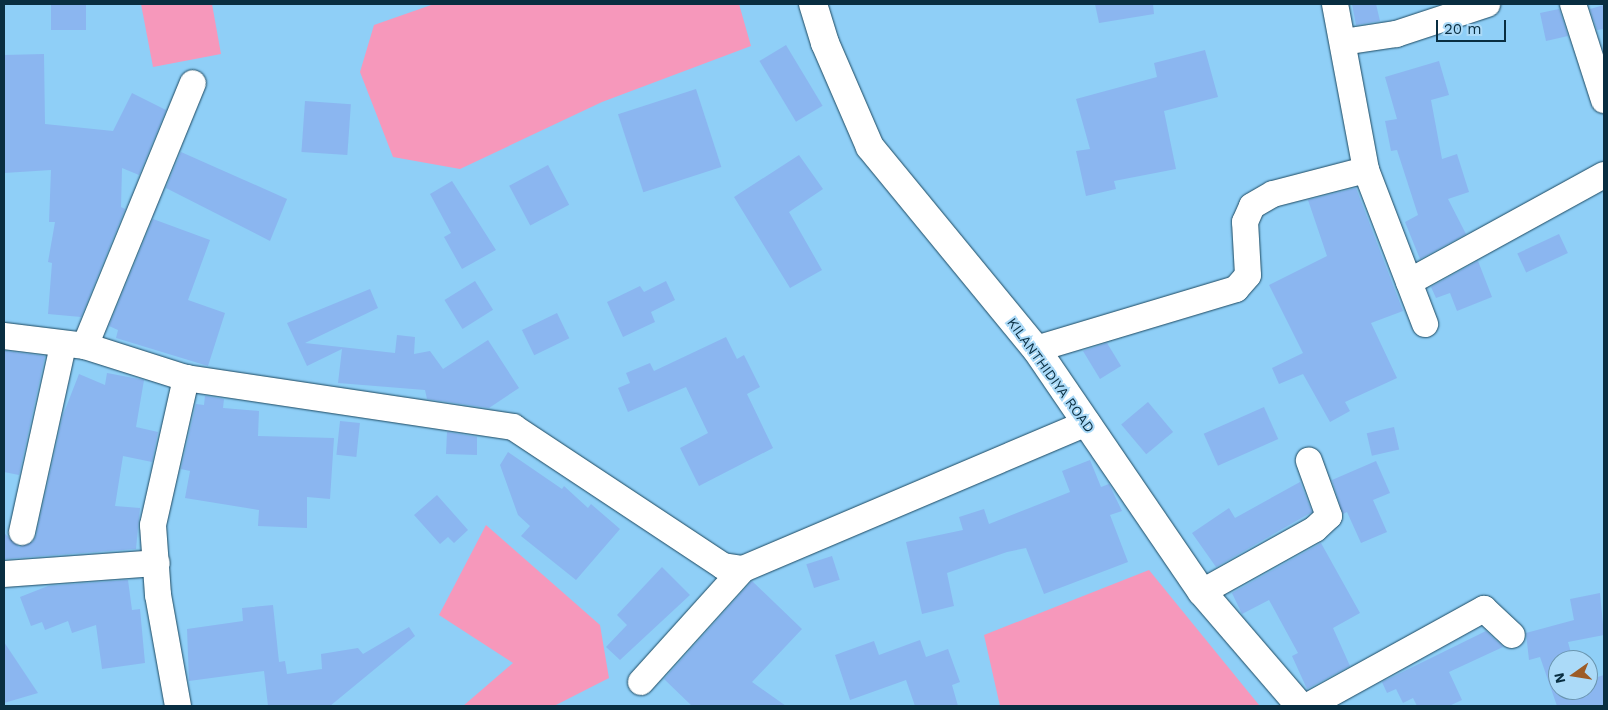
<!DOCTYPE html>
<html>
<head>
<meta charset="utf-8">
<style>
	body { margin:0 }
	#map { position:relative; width:1608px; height:710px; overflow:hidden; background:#8fcff7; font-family:"Work Sans",sans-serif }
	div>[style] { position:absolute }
	.green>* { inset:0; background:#f698bb }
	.building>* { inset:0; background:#8bb6f0; transform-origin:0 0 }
	.roads { filter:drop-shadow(0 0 1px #1b4860) drop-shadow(0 0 1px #1b4860) }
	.street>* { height:26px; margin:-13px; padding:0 13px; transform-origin:13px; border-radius:13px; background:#fff }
	.secondary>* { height:28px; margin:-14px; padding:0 14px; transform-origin:14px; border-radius:14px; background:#fff }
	span { translate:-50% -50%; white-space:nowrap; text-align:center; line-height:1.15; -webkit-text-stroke:4px #abdaf8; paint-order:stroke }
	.street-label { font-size:14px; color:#092e41 }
	.frame { position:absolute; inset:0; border:5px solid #092e41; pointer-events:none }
	.north { position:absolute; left:1548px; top:650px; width:50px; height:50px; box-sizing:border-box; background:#abdaf8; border:1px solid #6a95af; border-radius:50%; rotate:257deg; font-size:14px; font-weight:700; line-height:20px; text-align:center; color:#092e41 }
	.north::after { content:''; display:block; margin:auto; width:18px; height:22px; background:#9d5c27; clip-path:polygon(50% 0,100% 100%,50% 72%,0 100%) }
	.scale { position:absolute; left:1436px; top:20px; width:70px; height:22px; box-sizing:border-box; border:2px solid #092e41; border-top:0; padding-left:6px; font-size:15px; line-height:18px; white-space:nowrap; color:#092e41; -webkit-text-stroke:4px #abdaf8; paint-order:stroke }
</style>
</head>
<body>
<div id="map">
	<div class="green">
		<div style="clip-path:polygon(141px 4px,212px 4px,221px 54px,153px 67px)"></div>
		<div style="clip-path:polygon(434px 4px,739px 4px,751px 46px,602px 102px,460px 169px,393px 157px,360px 72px,374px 25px)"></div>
		<div style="clip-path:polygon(486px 525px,600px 625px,609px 678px,554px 706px,463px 706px,513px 663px,439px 615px)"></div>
		<div style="clip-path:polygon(1149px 570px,1259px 705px,1000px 706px,984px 635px)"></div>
	</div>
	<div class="building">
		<div style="left:51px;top:4px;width:35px;height:26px"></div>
		<div style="clip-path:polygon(1095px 4px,1153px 4px,1154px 14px,1099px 23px)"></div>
		<div style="clip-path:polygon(1352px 4px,1376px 4px,1380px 21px,1356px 25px)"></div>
		<div style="clip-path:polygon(1604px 5px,1604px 29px,1597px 30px,1590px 9px)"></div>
		<div style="clip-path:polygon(1559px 9px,1568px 36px,1546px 41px,1540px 13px)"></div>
		<div style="left:786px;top:45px;width:71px;height:31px;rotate:59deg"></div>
		<div style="clip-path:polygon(1205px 50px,1218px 97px,1164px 111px,1176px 169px,1114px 181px,1116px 189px,1086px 196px,1076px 151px,1090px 149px,1076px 99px,1157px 77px,1154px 63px)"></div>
		<div style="clip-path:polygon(44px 54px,45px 124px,113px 131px,132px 93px,166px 110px,139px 175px,122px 168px,121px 207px,125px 209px,81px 317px,48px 314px,52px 263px,48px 262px,55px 222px,49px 222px,51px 170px,4px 173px,4px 55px)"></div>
		<div style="clip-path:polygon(1439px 61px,1449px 95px,1431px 100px,1442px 159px,1457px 154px,1469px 192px,1448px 199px,1466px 234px,1420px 259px,1405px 222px,1418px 215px,1397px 150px,1391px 151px,1385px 121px,1397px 119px,1385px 77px)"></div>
		<div style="left:696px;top:89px;width:82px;height:82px;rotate:72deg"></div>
		<div style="left:305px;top:101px;width:46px;height:51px;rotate:4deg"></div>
		<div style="clip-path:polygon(181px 152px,287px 199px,270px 241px,166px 188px)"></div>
		<div style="clip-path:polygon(799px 155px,823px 189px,789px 212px,822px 270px,790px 288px,734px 197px)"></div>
		<div style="left:548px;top:165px;width:45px;height:44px;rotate:62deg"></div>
		<div style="clip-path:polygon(452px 181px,496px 250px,462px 269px,444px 237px,451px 233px,430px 194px)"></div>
		<div style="clip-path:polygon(1356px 188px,1403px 311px,1371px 323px,1397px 378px,1345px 402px,1350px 411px,1330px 422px,1303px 374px,1279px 384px,1272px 368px,1303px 353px,1269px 285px,1327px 256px,1308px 200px)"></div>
		<div style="clip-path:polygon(153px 219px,210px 240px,188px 300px,225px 313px,208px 366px,116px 338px,118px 330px,109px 326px)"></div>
		<div style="left:1559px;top:234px;width:21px;height:46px;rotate:65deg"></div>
		<div style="clip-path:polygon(1478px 261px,1492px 297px,1457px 311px,1450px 293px,1436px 298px,1431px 287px)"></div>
		<div style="left:475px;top:281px;width:34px;height:36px;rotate:58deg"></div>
		<div style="clip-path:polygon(666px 281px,675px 300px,651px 312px,655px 322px,623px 337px,607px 302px,640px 286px,644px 292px)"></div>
		<div style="clip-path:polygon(370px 289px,378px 308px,305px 343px,395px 353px,397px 335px,415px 337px,414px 354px,430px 351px,443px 369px,488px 340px,519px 388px,489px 408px,427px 399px,425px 390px,338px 383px,342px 349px,307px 366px,287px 323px)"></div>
		<div style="left:557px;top:313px;width:28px;height:39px;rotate:64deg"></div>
		<div style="clip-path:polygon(726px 337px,737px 359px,744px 355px,760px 387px,747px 394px,773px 448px,699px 486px,680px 448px,708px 433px,686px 387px,628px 412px,618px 388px,630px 383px,626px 373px,650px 363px,654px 371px)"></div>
		<div style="clip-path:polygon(1107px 343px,1121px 366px,1100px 379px,1083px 351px)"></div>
		<div style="clip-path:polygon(5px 351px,45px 356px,19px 475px,4px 472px)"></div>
		<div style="clip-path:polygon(107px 373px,144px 380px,136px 427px,158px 432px,152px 462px,123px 456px,115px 506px,140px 508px,136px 549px,4px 559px,4px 533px,19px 547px,33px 542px,36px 536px,63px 415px,79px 374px,105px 385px)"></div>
		<div style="clip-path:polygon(205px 396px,224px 399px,223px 408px,259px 411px,258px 436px,334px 438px,330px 499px,307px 497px,307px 528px,258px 526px,259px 510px,185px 498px,190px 471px,181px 469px,196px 404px,204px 405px)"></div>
		<div style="left:1148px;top:402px;width:39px;height:35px;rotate:50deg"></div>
		<div style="left:1264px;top:407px;width:35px;height:66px;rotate:66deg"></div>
		<div style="left:340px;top:421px;width:20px;height:34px;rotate:6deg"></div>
		<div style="left:1394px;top:427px;width:23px;height:28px;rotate:77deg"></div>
		<div style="clip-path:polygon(447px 432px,477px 437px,477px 455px,446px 454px)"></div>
		<div style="clip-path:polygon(508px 452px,562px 489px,564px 486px,588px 508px,591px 504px,620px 529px,576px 580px,521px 536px,530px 526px,518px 515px,500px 465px)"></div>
		<div style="clip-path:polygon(1090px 460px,1101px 487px,1109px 484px,1122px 511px,1110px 515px,1128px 562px,1044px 594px,1026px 548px,1007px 552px,947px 573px,954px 606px,922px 614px,906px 542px,963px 530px,959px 517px,984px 509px,989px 524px,1070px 492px,1062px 471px)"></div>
		<div style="clip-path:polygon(1376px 461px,1390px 493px,1373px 500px,1387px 532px,1361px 543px,1347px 512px,1343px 514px,1332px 480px)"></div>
		<div style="clip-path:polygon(1300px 482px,1312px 512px,1216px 567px,1192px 533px,1229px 508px,1235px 518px)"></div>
		<div style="clip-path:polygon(437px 495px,468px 530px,454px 543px,448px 537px,440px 544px,414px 515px)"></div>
		<div style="clip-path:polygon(1321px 543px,1360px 613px,1333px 628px,1350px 666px,1307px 689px,1292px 656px,1298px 653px,1269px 600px,1242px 614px,1232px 593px)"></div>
		<div style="left:832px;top:556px;width:25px;height:27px;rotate:72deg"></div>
		<div style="clip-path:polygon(662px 567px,690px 595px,620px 660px,606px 647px,627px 625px,617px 615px)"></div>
		<div style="clip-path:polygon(128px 580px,132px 610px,140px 609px,145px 663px,102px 669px,96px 625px,72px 633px,68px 621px,45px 630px,42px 622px,31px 626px,20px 597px,48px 586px)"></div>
		<div style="clip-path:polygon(752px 581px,802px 629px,752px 682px,786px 706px,692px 706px,664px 679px)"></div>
		<div style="clip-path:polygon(1600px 593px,1604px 635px,1568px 642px,1573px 660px,1558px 660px,1558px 690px,1588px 690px,1588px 680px,1604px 675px,1604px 706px,1557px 706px,1540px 657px,1529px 660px,1526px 633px,1574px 620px,1570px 599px)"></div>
		<div style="clip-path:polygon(273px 605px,279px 662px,285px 661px,287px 674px,322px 669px,321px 654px,358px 648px,363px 654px,409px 627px,415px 636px,330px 706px,268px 706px,264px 671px,189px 681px,187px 629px,243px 621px,242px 608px)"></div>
		<div style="clip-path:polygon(1486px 631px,1503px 647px,1449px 672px,1462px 700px,1449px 706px,1417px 706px,1413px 698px,1403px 703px,1396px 689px,1387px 693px,1382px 682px)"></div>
		<div style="clip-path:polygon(920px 640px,926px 657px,948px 649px,960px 682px,952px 685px,958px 706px,915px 706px,906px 680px,850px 700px,835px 655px,874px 641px,879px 655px)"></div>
		<div style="clip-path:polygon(4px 642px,38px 693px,4px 703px)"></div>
	</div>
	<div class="roads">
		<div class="street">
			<div style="left:1335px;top:4px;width:169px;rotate:79.4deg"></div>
			<div style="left:1366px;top:170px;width:165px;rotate:69deg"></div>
			<div style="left:1573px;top:4px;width:101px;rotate:72.1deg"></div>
			<div style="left:1343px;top:42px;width:54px;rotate:-8.6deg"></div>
			<div style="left:1396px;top:34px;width:96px;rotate:-18.2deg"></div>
			<div style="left:1409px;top:282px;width:222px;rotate:-28.8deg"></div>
			<div style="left:4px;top:336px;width:82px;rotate:7deg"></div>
			<div style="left:85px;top:346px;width:106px;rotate:17.6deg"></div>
			<div style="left:186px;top:378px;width:331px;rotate:8.5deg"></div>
			<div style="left:513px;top:427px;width:252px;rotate:33.5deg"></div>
			<div style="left:723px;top:566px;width:20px;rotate:9deg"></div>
			<div style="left:743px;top:569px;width:374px;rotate:-23deg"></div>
			<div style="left:85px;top:346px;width:284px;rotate:-67.7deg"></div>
			<div style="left:1036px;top:349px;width:209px;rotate:-16.7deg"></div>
			<div style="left:1236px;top:289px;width:18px;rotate:-49deg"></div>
			<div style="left:1248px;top:275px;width:53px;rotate:-93.2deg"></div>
			<div style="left:1245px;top:222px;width:17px;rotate:-66deg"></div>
			<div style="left:1252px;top:206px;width:24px;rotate:-30deg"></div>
			<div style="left:1273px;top:194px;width:96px;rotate:-14.5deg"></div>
			<div style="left:22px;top:532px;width:190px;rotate:-77.6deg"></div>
			<div style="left:4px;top:574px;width:153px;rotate:-4.1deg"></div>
			<div style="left:1202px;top:592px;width:129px;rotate:-29.1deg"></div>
			<div style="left:1315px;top:529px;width:19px;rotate:-43deg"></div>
			<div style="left:1329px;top:516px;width:59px;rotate:-110deg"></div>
			<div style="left:641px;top:682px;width:152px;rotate:-47.9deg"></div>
			<div style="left:178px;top:706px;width:113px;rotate:-100.2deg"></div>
			<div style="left:158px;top:595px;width:70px;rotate:-94.1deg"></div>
			<div style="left:153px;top:525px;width:151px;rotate:-77.3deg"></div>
			<div style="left:1308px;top:706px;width:201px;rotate:-28.9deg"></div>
			<div style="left:1484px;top:609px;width:38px;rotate:43deg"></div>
		</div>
		<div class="secondary">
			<div style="left:813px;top:4px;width:41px;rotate:72.9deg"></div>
			<div style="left:825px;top:43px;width:113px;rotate:66.6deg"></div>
			<div style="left:870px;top:147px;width:261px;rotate:50.6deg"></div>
			<div style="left:1036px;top:349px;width:294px;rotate:55.7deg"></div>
			<div style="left:1202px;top:592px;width:150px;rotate:49.3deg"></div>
		</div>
	</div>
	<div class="street-label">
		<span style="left:1051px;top:375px;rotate:54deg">KILANTHIDIYA ROAD</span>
	</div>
	<div class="frame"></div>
	<div class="north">N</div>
	<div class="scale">20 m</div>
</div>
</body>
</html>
